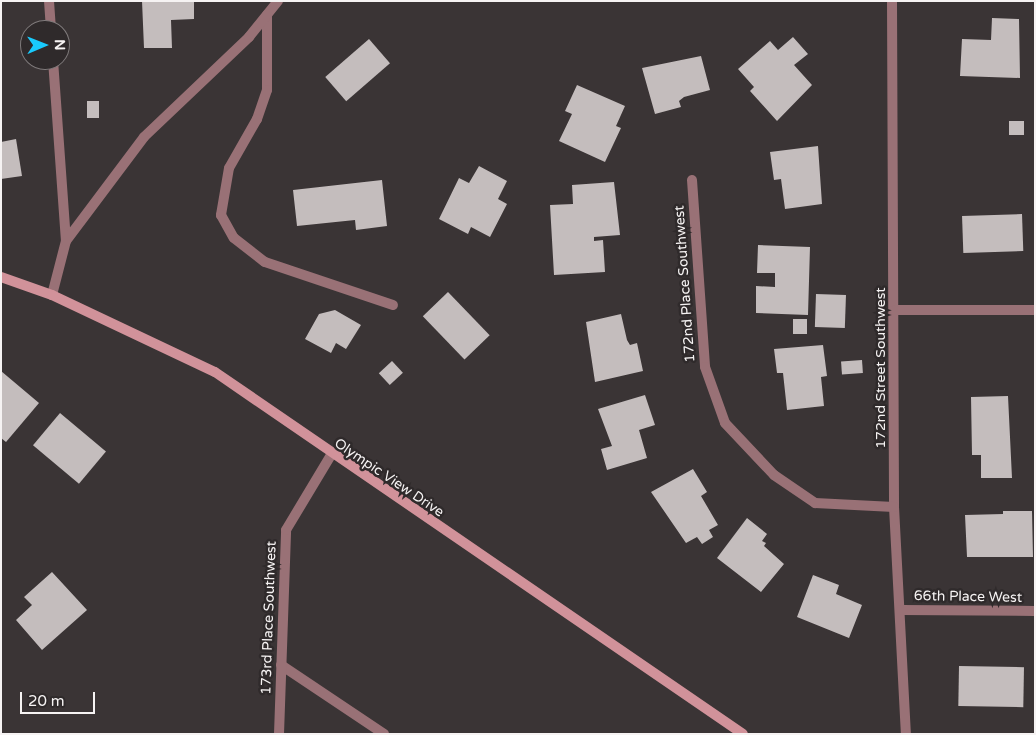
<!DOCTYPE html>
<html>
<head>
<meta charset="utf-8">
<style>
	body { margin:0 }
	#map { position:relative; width:1036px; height:735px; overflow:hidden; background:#3a3435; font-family:"Varela Round",sans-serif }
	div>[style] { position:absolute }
	.building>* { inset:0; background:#c4bdbd; transform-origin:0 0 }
	.lane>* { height:10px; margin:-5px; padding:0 5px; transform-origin:5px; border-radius:5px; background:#997176 }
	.street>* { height:10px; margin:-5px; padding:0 5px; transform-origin:5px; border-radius:5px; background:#997176 }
	.secondary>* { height:10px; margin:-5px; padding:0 5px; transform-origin:5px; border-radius:5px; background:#d1929a }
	span { translate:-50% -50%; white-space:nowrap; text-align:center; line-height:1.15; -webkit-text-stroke:5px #2f2a2b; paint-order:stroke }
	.street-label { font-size:14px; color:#f6f3f3 }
	.frame { position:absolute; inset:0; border:2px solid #f6f3f3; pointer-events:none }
	.north { position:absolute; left:20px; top:20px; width:50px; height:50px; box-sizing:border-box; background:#2f2a2b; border:1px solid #7f7a7b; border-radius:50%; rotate:89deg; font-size:14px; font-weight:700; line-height:20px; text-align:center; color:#f6f3f3 }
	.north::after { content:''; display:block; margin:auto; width:18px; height:22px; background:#19cafc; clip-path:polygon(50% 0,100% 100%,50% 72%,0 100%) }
	.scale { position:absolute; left:20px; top:692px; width:75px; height:22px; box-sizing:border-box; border:2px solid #f6f3f3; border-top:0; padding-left:6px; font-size:15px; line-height:18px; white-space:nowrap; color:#f6f3f3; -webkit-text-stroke:4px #2f2a2b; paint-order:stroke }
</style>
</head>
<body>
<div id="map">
	<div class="building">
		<div style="clip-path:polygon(142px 1px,194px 1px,194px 19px,171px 20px,172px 48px,144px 48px)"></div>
		<div style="clip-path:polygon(992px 18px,1019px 19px,1020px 78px,960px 76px,962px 39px,991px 40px)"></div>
		<div style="clip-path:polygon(793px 37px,808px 54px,794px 65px,812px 85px,777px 121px,750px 91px,754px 87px,738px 69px,770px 41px,778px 50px)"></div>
		<div style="left:369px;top:39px;width:32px;height:58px;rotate:49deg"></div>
		<div style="clip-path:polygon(701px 56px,710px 90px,684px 97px,679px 101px,681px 107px,655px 114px,642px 68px)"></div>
		<div style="clip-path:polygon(577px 85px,625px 106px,616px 126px,621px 128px,605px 162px,559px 141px,572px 114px,565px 111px)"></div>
		<div style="left:99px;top:101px;width:17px;height:12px;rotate:90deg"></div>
		<div style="left:1009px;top:121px;width:15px;height:14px"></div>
		<div style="clip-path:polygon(16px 139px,22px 176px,1px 179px,1px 142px)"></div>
		<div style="clip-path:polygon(818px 146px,822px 204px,785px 209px,781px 179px,774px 180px,770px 152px)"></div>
		<div style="clip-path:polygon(479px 166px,507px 181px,498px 199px,507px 204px,490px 237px,471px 227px,468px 234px,439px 219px,459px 178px,469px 183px)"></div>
		<div style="clip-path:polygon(382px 180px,387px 226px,356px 230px,355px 220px,297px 226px,293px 190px)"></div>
		<div style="clip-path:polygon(614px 182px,620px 235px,594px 237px,594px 241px,603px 240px,605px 272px,554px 275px,550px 205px,573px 204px,572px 185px)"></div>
		<div style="left:1022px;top:214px;width:37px;height:60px;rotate:88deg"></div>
		<div style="clip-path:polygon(758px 245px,810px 247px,808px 315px,756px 313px,756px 286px,775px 287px,775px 273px,757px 273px)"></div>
		<div style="left:448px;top:292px;width:60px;height:35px;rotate:46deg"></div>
		<div style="left:816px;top:294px;width:30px;height:33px;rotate:2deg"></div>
		<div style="clip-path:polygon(335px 310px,361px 325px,346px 349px,336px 343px,331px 353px,305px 339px,319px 314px)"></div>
		<div style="clip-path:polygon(621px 314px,627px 340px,630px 345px,637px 343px,643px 371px,595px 382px,586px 322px)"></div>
		<div style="left:793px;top:319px;width:14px;height:15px"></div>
		<div style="clip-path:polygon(823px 345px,827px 376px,821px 377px,824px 406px,787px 410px,783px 373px,777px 373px,774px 349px)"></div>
		<div style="left:862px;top:360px;width:13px;height:21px;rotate:86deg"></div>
		<div style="left:392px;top:361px;width:16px;height:18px;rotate:47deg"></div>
		<div style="clip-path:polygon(1px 371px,39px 403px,6px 442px,1px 438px)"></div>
		<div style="clip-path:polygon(645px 395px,655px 425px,639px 430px,647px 458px,607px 470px,601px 449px,612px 446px,598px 409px)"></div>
		<div style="clip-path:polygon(1008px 396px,1012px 478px,981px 478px,981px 455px,972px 455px,971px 397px)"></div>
		<div style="left:60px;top:413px;width:60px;height:42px;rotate:40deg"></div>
		<div style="clip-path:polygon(693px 469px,707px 492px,701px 496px,718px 525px,709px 530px,713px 537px,702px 544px,697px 537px,686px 543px,651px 492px)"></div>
		<div style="clip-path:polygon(1003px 511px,1032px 511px,1033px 557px,967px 557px,965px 515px,1003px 514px)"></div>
		<div style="clip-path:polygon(747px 518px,767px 534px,762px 541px,766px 543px,764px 546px,784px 564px,761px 592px,717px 558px)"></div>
		<div style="clip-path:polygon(52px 572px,87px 610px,42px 650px,16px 620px,32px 605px,24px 597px)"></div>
		<div style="clip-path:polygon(813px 575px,839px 585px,836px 594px,862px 605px,849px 638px,797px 617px)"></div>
		<div style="left:959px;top:666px;width:65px;height:40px;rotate:1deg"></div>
	</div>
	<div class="lane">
		<div style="left:267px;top:15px;width:75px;rotate:90deg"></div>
		<div style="left:267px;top:90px;width:31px;rotate:109deg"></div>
		<div style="left:257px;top:119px;width:56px;rotate:119.7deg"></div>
		<div style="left:229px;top:168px;width:48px;rotate:99.7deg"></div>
		<div style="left:221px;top:215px;width:26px;rotate:61deg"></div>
		<div style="left:234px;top:238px;width:39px;rotate:38deg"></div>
		<div style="left:265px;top:262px;width:135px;rotate:18.6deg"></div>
	</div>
	<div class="street">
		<div style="left:49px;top:1px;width:29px;rotate:86deg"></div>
		<div style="left:892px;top:1px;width:506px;rotate:89.77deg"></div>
		<div style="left:894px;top:507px;width:227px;rotate:87deg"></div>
		<div style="left:53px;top:60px;width:181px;rotate:85.9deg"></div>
		<div style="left:692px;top:180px;width:187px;rotate:86deg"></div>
		<div style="left:705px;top:367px;width:59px;rotate:70.3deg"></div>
		<div style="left:725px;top:423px;width:71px;rotate:46.7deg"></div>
		<div style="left:774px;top:475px;width:50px;rotate:34.3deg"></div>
		<div style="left:815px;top:503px;width:79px;rotate:2.9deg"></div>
		<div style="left:52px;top:295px;width:56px;rotate:-75.5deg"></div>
		<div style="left:66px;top:241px;width:130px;rotate:-53.1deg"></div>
		<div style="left:144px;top:137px;width:145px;rotate:-43.6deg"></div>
		<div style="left:249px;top:37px;width:46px;rotate:-51.1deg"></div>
		<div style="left:895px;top:310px;width:140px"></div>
		<div style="left:901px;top:610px;width:134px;rotate:0.4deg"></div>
		<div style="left:281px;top:665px;width:124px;rotate:33.8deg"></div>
		<div style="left:279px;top:734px;width:204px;rotate:-88deg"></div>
		<div style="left:286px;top:530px;width:87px;rotate:-59deg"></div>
	</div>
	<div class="secondary">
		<div style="left:1px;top:277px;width:54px;rotate:19.4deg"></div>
		<div style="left:52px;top:295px;width:180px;rotate:25.3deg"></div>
		<div style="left:215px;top:372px;width:640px;rotate:34.43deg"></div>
	</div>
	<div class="street-label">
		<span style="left:685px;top:284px;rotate:-94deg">172nd Place Southwest</span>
		<span style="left:881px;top:368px;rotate:-90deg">172nd Street Southwest</span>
		<span style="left:389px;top:478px;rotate:34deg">Olympic View Drive</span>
		<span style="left:968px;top:597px;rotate:1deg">66th Place West</span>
		<span style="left:269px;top:618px;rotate:-88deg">173rd Place Southwest</span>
	</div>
	<div class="frame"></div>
	<div class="north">N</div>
	<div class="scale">20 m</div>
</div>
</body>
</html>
